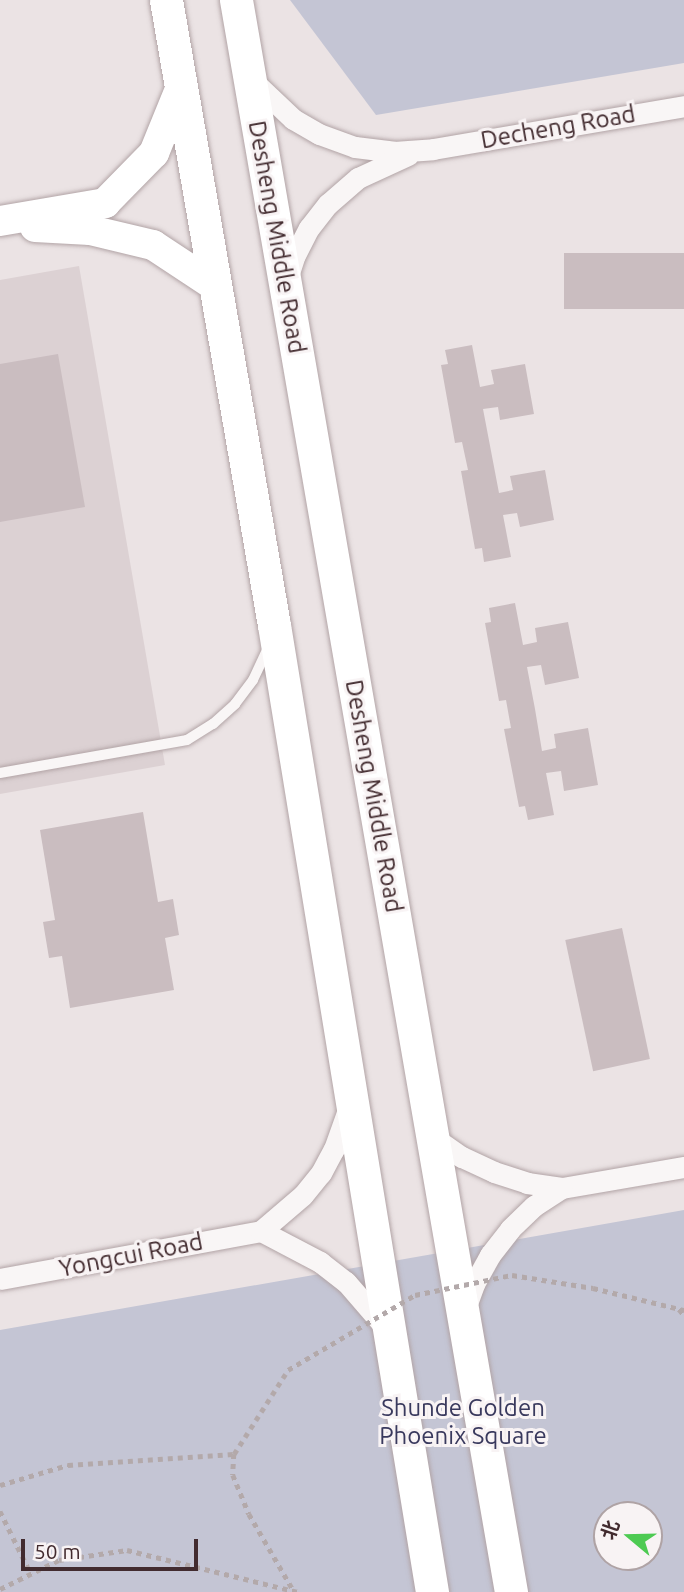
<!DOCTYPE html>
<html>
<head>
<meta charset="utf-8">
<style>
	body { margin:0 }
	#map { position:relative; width:684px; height:1592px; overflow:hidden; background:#ebe3e4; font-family:Ubuntu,"Noto Sans SC",sans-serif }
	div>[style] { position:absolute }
	.built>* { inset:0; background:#dcd1d3 }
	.green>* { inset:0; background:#c4c5d4 }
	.building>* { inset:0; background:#cabdc0; transform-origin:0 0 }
	.path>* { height:4.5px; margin-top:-2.25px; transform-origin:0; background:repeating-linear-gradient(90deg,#b3a9aa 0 5px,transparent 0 10px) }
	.roads { filter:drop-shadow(0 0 2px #b2a4a6) drop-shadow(0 0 2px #b2a4a6) }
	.lane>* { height:10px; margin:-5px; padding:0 5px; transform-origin:5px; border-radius:5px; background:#f9f6f6 }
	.street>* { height:21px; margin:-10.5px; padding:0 10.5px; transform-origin:10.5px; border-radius:10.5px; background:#f9f6f6 }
	.secondary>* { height:30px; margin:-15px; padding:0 15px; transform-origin:15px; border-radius:15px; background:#fff }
	.primary>* { height:33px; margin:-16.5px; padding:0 16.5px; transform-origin:16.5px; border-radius:16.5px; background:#fff }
	.path-bridge>* { height:4.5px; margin-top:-2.25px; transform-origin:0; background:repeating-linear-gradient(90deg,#b3a9aa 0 5px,transparent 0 10px) }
	span { translate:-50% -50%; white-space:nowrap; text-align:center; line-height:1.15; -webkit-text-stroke:6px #f8f3f4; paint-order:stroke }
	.street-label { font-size:24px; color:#422b2f }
	.park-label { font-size:24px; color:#39395d }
	.north { position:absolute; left:593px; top:1501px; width:70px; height:70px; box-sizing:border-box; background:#f8f3f4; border:2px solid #afa3a5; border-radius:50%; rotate:289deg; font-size:19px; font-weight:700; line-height:28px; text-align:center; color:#422b2f }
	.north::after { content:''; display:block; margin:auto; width:24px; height:32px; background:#4dca52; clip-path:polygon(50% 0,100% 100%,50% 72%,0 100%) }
	.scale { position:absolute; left:21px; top:1539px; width:177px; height:32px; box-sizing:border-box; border:4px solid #422b2f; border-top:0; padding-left:9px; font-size:21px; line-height:24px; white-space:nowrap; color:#422b2f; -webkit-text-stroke:5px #f8f3f4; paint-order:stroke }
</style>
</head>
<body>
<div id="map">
	<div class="built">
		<div style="clip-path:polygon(79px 266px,165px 765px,0 794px,0 280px)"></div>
	</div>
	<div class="green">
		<div style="clip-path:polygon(290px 0,684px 0,684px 63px,376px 115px)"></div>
		<div style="clip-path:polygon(evenodd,684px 1210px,684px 1592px,0 1592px,0 1330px,684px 1210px,607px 1515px,649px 1515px,649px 1557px,607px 1557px,607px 1515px)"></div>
	</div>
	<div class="building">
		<div style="left:684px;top:253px;width:56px;height:120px;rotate:90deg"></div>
		<div style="clip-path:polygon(472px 345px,480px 387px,494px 384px,491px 370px,525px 364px,534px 414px,500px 420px,498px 407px,483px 409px,499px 493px,513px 490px,510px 476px,545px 470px,554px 520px,520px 527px,517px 513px,503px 515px,511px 557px,484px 562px,482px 548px,475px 549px,461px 471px,468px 470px,462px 442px,455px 443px,441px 365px,448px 364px,445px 350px)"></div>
		<div style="clip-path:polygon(58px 354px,85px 507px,0 522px,0 364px)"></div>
		<div style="clip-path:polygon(515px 603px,523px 645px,537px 642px,535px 628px,568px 622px,579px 678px,545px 685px,541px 665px,527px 667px,535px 709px,542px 751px,556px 748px,554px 734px,588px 728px,598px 785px,564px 791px,561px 771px,546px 773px,554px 815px,528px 820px,525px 806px,519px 807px,504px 729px,511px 728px,506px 700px,499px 701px,485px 623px,491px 622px,489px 608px)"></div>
		<div style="clip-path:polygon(143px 812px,158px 902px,173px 899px,179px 935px,165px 938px,174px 990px,70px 1008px,62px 956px,49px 958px,43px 922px,55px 920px,40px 830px)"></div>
		<div style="left:622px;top:928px;width:134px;height:58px;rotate:78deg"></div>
	</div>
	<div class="path">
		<div style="left:679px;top:1309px;width:8px;rotate:50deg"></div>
		<div style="left:234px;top:1454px;width:21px;rotate:93deg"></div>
		<div style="left:233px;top:1475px;width:42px;rotate:67.7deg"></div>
		<div style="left:249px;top:1514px;width:86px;rotate:59.8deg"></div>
		<div style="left:0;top:1511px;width:70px;rotate:63.8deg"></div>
		<div style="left:0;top:1589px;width:66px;rotate:-26.2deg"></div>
		<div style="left:59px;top:1560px;width:69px;rotate:-8.4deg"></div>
		<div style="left:127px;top:1550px;width:176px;rotate:13.8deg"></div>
	</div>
	<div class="roads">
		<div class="lane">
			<div style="left:0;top:773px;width:190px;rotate:-10deg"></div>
			<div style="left:187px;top:740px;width:31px;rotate:-32deg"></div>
			<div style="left:213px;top:724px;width:30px;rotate:-42deg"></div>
			<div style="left:235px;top:704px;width:30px;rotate:-53deg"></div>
			<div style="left:253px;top:680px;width:35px;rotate:-65deg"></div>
		</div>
		<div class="street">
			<div style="left:253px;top:81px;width:55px;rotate:43.5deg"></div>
			<div style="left:293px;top:119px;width:30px;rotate:30deg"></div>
			<div style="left:319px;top:134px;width:38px;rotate:20deg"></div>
			<div style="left:355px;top:147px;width:39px;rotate:7deg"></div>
			<div style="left:394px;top:152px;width:39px;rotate:-4deg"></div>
			<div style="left:433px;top:149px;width:255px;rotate:-9.7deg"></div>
			<div style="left:287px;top:279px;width:25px;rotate:-72deg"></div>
			<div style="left:295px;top:255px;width:30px;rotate:-63deg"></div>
			<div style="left:309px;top:228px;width:31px;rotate:-52deg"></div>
			<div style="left:328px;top:204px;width:40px;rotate:-41deg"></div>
			<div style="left:358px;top:178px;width:55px;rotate:-24.7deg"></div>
			<div style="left:433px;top:1137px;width:35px;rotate:35deg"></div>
			<div style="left:462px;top:1157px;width:35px;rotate:25deg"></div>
			<div style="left:494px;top:1172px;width:35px;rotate:18deg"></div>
			<div style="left:527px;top:1183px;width:35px;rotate:8deg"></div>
			<div style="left:562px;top:1188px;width:124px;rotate:-9.8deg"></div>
			<div style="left:261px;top:1231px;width:67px;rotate:27.7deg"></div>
			<div style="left:320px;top:1262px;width:33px;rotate:38deg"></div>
			<div style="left:346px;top:1282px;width:60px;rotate:49.1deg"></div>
			<div style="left:0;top:1279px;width:265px;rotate:-10.4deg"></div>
			<div style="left:261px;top:1231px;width:55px;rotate:-40.6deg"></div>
			<div style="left:303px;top:1195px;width:28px;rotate:-51deg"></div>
			<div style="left:321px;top:1173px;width:27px;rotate:-62deg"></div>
			<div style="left:334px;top:1149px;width:45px;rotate:-70.3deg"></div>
			<div style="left:465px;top:1309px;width:27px;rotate:-70deg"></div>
			<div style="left:474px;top:1284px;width:33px;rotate:-61deg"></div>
			<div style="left:490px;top:1255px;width:33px;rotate:-52deg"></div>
			<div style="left:510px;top:1229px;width:33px;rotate:-44deg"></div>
			<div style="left:534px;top:1206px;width:33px;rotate:-33deg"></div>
		</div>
		<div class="secondary">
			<div style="left:0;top:221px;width:107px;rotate:-9.7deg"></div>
			<div style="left:105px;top:203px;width:70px;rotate:-45.6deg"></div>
			<div style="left:154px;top:153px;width:69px;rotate:-67.9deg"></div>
			<div style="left:35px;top:227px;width:55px;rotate:3.1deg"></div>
			<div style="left:90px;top:230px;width:65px;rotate:13.4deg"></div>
			<div style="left:153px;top:245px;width:74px;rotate:33.5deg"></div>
		</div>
		<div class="primary">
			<div style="left:166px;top:0;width:634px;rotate:80.2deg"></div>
			<div style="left:274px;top:625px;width:980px;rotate:80.72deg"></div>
			<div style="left:236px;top:0;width:1616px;rotate:80.2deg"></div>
		</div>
	</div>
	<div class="path-bridge">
		<div style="left:0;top:1485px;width:71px;rotate:-16.4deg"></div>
		<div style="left:68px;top:1465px;width:166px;rotate:-3.8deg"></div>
		<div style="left:234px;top:1454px;width:100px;rotate:-57.3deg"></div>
		<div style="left:288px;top:1370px;width:147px;rotate:-30.6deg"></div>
		<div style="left:415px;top:1295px;width:99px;rotate:-11.7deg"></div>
		<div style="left:512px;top:1275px;width:82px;rotate:9.1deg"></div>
		<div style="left:593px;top:1288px;width:94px;rotate:13.6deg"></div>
	</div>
	<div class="street-label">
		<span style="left:558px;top:127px;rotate:-10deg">Decheng Road</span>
		<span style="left:277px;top:237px;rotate:80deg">Desheng Middle Road</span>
		<span style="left:374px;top:796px;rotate:80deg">Desheng Middle Road</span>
		<span style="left:131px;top:1255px;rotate:-11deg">Yongcui Road</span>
	</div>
	<div class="park-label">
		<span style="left:463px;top:1422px">Shunde Golden<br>Phoenix Square</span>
	</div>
	<div class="north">北</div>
	<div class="scale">50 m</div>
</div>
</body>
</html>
